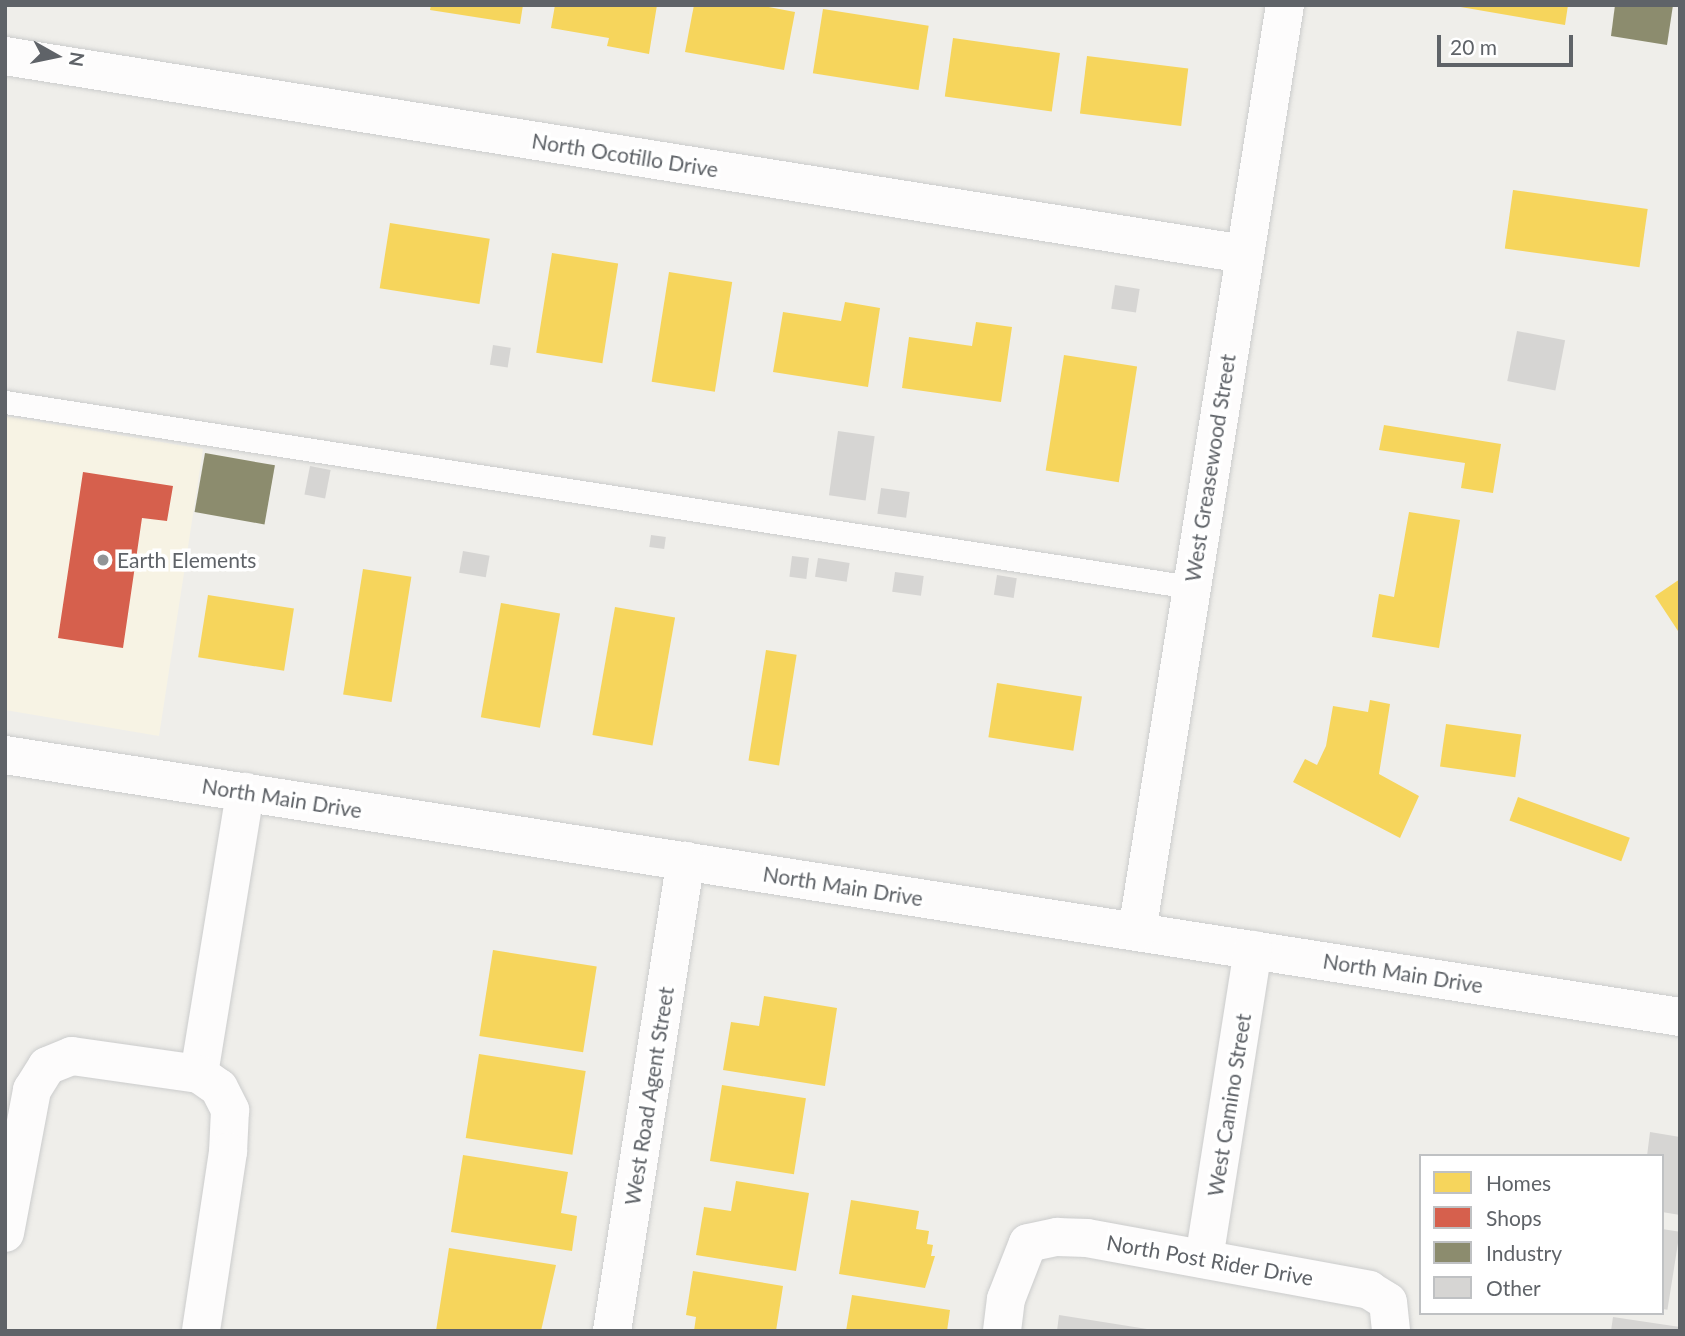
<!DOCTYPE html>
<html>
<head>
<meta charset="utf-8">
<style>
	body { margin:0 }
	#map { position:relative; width:1685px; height:1336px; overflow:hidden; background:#efeeea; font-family:Lato,sans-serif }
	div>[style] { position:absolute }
	.commercial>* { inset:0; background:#f7f3e4 }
	.homes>* { inset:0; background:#f6d55c; transform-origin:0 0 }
	.shops>* { inset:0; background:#d6604d }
	.industry>* { inset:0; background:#8c8c6e; transform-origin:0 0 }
	.building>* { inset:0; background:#d6d5d3; transform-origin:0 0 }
	.roads { filter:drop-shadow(0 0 2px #cbcccc) drop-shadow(0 0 2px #cbcccc) }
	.service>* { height:23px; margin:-11.5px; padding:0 11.5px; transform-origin:11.5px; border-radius:11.5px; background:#fdfcfc }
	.minor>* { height:38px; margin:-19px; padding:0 19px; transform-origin:19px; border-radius:19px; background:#fdfcfc }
	.dots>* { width:19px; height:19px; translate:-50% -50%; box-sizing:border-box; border:4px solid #fff; border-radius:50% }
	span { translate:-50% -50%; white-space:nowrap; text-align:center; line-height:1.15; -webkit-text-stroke:7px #fff; paint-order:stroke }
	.street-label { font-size:21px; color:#5f6368 }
	.poi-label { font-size:21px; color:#5f6368 }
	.left { translate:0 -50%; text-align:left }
	.frame { position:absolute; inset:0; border:7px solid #5f6368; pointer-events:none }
	.legend { position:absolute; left:1419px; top:1154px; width:245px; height:161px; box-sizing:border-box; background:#fff; border:2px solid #bfc1c3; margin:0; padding:9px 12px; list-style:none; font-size:21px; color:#5f6368 }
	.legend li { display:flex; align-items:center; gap:14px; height:35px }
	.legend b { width:35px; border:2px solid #bfc1c3 }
	.north { position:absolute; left:21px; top:21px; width:70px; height:70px; -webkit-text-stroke:5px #fff; paint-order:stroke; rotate:99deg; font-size:19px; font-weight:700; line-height:28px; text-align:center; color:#5f6368 }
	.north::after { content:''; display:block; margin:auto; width:24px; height:32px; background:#5f6368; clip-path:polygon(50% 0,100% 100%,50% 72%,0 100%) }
	.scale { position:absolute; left:1437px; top:35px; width:136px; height:32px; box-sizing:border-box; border:4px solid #5f6368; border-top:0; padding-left:9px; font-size:21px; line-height:24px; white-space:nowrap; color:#5f6368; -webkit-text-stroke:5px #fff; paint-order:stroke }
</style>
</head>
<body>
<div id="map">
	<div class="commercial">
		<div style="clip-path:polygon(5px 416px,203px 449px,159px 736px,5px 710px)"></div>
	</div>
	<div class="homes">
		<div style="clip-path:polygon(431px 5px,523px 5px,520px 24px,430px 10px)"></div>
		<div style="clip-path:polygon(555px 5px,657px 5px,649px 54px,607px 46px,609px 38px,551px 28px)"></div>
		<div style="clip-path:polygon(694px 5px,758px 5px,795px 12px,784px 70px,685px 52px)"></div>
		<div style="clip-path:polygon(1449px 5px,1568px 5px,1565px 25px)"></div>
		<div style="left:823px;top:9px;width:107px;height:65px;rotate:9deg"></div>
		<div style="left:953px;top:38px;width:108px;height:59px;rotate:8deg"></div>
		<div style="left:1087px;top:56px;width:102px;height:58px;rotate:7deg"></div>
		<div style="left:1513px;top:190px;width:136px;height:59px;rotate:8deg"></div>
		<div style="left:390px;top:223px;width:101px;height:66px;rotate:9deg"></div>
		<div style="left:552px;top:253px;width:67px;height:101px;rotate:9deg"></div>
		<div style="left:669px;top:272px;width:64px;height:111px;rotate:9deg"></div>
		<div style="clip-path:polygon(845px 302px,880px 308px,868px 387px,773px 372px,783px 312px,841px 321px)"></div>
		<div style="clip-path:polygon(976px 322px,1012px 327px,1001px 402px,902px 388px,909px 337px,972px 346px)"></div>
		<div style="left:1064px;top:355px;width:74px;height:117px;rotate:9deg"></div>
		<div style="clip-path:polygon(1384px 425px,1501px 444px,1493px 493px,1461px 488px,1465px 463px,1379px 450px)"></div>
		<div style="clip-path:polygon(1409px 512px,1460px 520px,1439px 648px,1372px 637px,1379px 594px,1394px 597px)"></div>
		<div style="left:363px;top:569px;width:49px;height:127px;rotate:9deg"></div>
		<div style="clip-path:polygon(1680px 579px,1680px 634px,1655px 596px)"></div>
		<div style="left:208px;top:595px;width:87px;height:63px;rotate:9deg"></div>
		<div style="left:501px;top:603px;width:60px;height:116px;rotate:10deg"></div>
		<div style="left:615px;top:607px;width:61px;height:130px;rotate:10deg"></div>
		<div style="left:766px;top:650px;width:31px;height:112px;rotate:9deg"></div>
		<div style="left:997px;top:683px;width:86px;height:55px;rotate:9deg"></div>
		<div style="clip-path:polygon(1370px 700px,1390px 704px,1379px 774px,1419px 796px,1400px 838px,1293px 782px,1305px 759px,1317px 765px,1326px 746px,1333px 706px,1368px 712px)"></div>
		<div style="left:1446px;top:724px;width:76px;height:43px;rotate:8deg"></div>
		<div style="left:1518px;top:797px;width:119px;height:25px;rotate:20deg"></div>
		<div style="left:493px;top:950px;width:105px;height:87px;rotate:9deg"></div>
		<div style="clip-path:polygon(764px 996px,837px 1008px,825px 1086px,723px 1070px,731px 1022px,759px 1026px)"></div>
		<div style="left:479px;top:1054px;width:108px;height:85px;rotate:9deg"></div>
		<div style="left:722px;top:1085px;width:85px;height:77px;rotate:9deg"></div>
		<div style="clip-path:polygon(463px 1155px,568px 1172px,561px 1213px,577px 1216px,572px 1251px,451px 1232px)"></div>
		<div style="clip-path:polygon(736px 1181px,809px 1193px,796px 1271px,696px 1255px,704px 1207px,731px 1211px)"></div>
		<div style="clip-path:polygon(851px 1200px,919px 1211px,916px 1229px,929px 1231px,927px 1244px,933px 1245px,931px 1256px,935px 1256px,925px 1288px,839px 1274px)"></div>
		<div style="clip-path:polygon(449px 1248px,556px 1265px,541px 1331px,436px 1331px)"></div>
		<div style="clip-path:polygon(693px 1271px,783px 1286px,776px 1331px,694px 1331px,696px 1317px,686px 1315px)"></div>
		<div style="clip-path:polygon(852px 1295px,950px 1310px,947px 1331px,846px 1331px)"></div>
	</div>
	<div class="shops">
		<div style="clip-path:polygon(83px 472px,173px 486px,167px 521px,142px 518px,123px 648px,58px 638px)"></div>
	</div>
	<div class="industry">
		<div style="clip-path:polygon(1615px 5px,1673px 5px,1667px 45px,1611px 36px)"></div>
		<div style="left:205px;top:453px;width:71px;height:60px;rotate:10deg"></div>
	</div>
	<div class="building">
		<div style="left:1115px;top:285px;width:25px;height:24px;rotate:9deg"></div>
		<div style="left:1517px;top:331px;width:49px;height:51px;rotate:11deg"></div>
		<div style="left:493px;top:345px;width:18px;height:20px;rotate:9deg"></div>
		<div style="left:838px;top:431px;width:37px;height:65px;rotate:8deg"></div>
		<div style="left:310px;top:466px;width:21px;height:29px;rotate:11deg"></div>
		<div style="left:881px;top:488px;width:29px;height:26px;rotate:8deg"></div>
		<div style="left:651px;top:535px;width:15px;height:12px;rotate:8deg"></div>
		<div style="left:463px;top:551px;width:27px;height:22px;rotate:10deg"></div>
		<div style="left:792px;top:556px;width:17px;height:21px;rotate:7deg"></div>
		<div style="left:818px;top:558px;width:32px;height:19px;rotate:9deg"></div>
		<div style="left:895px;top:572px;width:29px;height:20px;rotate:8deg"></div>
		<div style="left:997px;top:575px;width:20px;height:20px;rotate:9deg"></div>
		<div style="clip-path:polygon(1650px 1132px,1680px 1137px,1680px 1215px,1662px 1212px,1662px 1156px,1647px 1156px)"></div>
		<div style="left:1662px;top:1229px;width:18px;height:79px;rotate:9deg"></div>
		<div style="clip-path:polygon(1059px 1315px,1147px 1329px,1147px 1331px,1057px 1331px)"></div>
		<div style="clip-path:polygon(1613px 1317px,1680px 1327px,1680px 1331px,1611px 1331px)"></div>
	</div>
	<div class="roads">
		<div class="service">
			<div style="left:5px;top:402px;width:1200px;rotate:8.87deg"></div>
		</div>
		<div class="minor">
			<div style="left:5px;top:56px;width:1255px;rotate:9.08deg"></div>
			<div style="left:5px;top:755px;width:1695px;rotate:8.89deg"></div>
			<div style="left:1137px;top:932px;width:939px;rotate:-80.93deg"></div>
			<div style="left:199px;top:1074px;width:286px;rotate:-80.7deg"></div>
			<div style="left:5px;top:1233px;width:146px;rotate:-79.3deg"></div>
			<div style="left:32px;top:1090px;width:28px;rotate:-58deg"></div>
			<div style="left:47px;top:1066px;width:27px;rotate:-22deg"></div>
			<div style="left:72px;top:1056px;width:128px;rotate:8.1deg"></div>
			<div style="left:199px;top:1074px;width:24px;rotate:35deg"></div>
			<div style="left:219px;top:1088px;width:25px;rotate:63deg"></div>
			<div style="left:230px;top:1110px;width:42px;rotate:92.7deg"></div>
			<div style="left:228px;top:1152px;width:181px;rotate:98.6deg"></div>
			<div style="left:1204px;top:1259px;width:313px;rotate:-81deg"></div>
			<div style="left:612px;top:1331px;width:476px;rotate:-81.1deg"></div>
			<div style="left:1002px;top:1331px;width:32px;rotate:-83deg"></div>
			<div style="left:1006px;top:1299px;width:60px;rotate:-68.6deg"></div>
			<div style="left:1028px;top:1243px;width:30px;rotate:-12deg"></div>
			<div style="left:1057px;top:1237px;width:30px;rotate:2deg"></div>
			<div style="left:1087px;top:1238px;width:287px;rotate:10.4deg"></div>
			<div style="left:1369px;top:1290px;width:22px;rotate:32deg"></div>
			<div style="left:1388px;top:1302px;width:29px;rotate:84deg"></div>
		</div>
	</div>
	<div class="dots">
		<div style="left:103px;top:560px;background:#919496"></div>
	</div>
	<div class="street-label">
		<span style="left:625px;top:155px;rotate:9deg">North Ocotillo Drive</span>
		<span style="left:1210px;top:468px;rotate:-81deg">West Greasewood Street</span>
		<span style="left:282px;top:798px;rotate:9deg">North Main Drive</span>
		<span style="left:843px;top:886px;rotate:9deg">North Main Drive</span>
		<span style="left:1403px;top:973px;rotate:9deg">North Main Drive</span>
		<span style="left:649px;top:1096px;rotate:-81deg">West Road Agent Street</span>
		<span style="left:1229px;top:1105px;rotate:-81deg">West Camino Street</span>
		<span style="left:1210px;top:1260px;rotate:10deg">North Post Rider Drive</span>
	</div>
	<div class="poi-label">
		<span class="left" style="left:117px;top:560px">Earth Elements</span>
	</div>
	<div class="frame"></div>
	<ul class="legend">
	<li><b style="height:19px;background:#f6d55c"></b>Homes</li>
	<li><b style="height:19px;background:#d6604d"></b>Shops</li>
	<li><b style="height:19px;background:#8c8c6e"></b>Industry</li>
	<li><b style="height:19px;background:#d6d5d3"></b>Other</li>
	</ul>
	<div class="north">N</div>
	<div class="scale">20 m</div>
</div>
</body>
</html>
